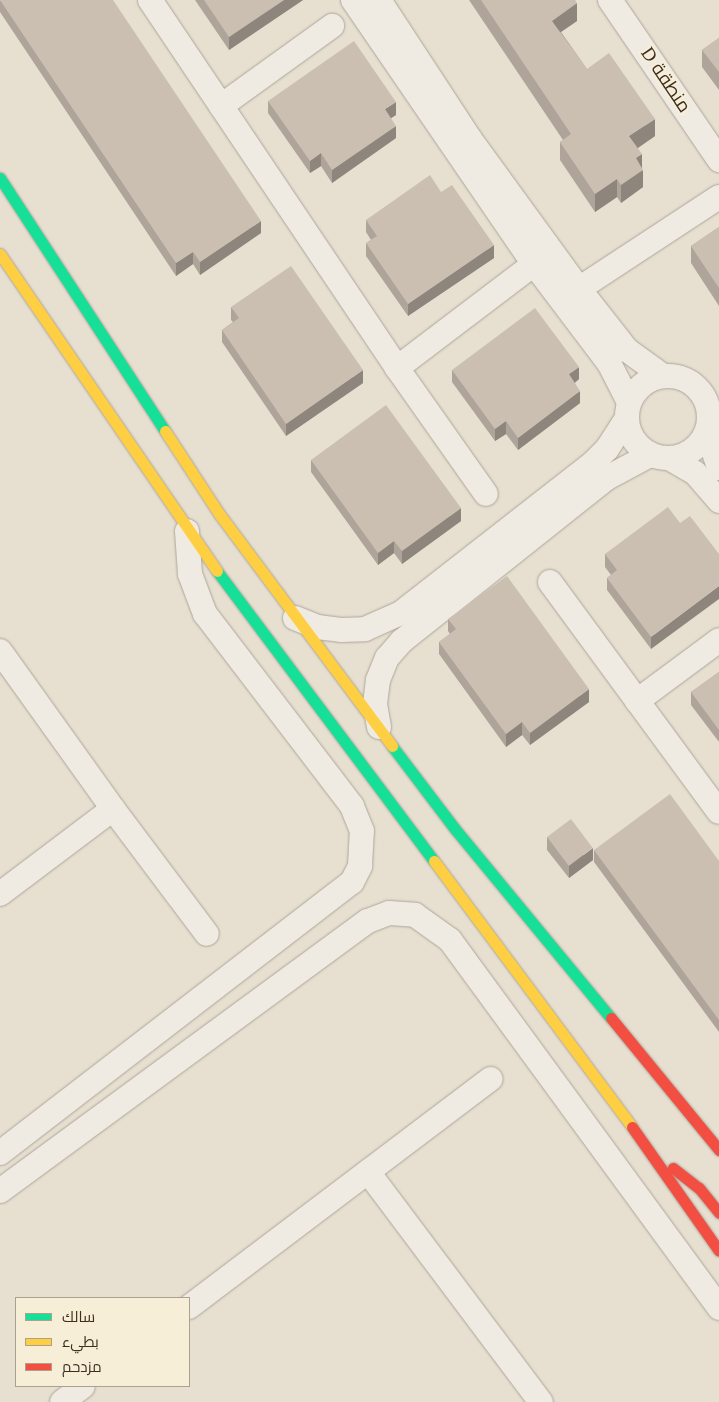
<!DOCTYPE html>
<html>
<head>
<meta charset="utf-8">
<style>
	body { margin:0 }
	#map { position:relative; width:719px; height:1402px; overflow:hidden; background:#e7e0d1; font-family:Spectral,Cairo,serif }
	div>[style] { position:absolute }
	.roads { filter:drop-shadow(0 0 1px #ada599) drop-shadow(0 0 1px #ada599) }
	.street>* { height:24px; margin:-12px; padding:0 12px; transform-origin:12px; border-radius:12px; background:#efebe3 }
	.street>.ring { margin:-12px; padding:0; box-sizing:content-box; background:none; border:24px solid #efebe3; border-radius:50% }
	.fast>* { height:11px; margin:-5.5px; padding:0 5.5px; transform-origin:5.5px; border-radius:5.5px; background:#16e098 }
	.slow>* { height:11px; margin:-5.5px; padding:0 5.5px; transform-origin:5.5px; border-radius:5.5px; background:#ffcf43 }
	.jam>* { height:11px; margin:-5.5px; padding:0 5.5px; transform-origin:5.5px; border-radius:5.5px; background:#f24e42 }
	.wall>* { inset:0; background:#afa499 }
	.shaded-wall>* { inset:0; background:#8e867d }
	.building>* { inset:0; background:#cbbfb2; transform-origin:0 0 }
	span { translate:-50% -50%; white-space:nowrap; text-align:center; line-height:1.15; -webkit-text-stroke:4px #f7eed8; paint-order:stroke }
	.street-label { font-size:19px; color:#3d2e20 }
	.legend { position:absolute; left:15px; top:1297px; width:175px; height:90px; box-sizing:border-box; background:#f7eed8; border:1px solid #ada18e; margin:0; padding:6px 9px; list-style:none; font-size:15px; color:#3d2e20 }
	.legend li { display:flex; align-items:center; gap:10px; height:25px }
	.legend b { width:25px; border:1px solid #ada18e }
</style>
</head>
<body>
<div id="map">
	<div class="roads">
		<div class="street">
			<div style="left:150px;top:0;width:443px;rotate:56.1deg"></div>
			<div style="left:397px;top:368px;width:154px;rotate:54.8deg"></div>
			<div style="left:353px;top:0;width:320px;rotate:55.6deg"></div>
			<div style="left:534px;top:264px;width:124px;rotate:52.9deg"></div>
			<div style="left:609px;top:363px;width:44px;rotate:62.9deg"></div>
			<div style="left:379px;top:0;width:166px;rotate:56.8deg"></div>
			<div style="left:470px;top:139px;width:185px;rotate:54deg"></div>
			<div style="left:579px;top:289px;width:78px;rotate:51.8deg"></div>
			<div style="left:627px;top:350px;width:44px;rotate:35.8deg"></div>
			<div style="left:610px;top:0;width:194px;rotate:55.7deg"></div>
			<div style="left:221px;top:106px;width:137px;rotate:-35.8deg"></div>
			<div style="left:565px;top:298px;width:184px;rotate:-33.3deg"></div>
			<div style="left:397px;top:368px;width:172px;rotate:-37.2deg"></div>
			<div class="ring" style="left:627px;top:376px;width:58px;height:58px"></div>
			<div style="left:707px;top:431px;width:39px;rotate:72deg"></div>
			<div style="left:671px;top:459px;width:28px;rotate:30deg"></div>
			<div style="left:695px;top:473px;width:37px;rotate:49deg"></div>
			<div style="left:550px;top:582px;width:285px;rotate:53.7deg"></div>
			<div style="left:295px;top:618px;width:24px;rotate:22deg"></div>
			<div style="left:317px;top:627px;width:24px;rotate:7deg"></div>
			<div style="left:341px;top:630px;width:24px;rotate:-2deg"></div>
			<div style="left:365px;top:629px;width:39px;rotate:-24deg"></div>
			<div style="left:401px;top:613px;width:245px;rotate:-38deg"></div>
			<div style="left:594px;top:462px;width:18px;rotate:-45deg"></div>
			<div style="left:607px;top:449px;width:35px;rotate:-57deg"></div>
			<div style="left:0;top:651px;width:194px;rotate:54.4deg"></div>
			<div style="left:113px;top:809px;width:156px;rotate:53.1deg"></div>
			<div style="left:637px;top:701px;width:102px;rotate:-36.6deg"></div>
			<div style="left:379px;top:727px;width:23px;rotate:-100deg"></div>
			<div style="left:375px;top:704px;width:24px;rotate:-83deg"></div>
			<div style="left:378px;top:680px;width:24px;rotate:-68deg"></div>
			<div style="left:387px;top:658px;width:23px;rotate:-49deg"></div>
			<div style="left:402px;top:641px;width:262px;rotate:-38.5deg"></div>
			<div style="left:607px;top:478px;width:49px;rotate:-28.1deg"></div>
			<div style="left:0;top:894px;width:141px;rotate:-37deg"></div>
			<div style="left:0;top:1153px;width:444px;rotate:-37.6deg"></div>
			<div style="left:352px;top:882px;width:18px;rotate:-63deg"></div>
			<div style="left:360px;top:866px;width:35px;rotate:-87deg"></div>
			<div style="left:362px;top:831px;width:27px;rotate:-112deg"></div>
			<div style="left:352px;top:806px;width:242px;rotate:-127.4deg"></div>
			<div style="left:205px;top:614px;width:43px;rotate:-110.6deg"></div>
			<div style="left:190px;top:574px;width:43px;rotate:-94deg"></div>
			<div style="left:368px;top:1172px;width:288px;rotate:53.1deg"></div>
			<div style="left:0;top:1191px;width:456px;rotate:-36.3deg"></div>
			<div style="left:368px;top:921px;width:22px;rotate:-21deg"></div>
			<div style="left:389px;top:913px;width:26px;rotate:4deg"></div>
			<div style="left:415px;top:915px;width:43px;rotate:35.5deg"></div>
			<div style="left:450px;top:940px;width:456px;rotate:53.8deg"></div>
			<div style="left:189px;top:1307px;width:378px;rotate:-37.1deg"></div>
			<div style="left:62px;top:1402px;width:26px;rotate:-37deg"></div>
		</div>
		<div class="fast">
			<div style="left:0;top:178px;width:302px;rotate:56.9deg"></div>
			<div style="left:217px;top:571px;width:362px;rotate:53.2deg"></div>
			<div style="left:392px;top:746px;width:104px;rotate:52.8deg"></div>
			<div style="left:455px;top:829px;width:245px;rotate:50.5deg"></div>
		</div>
		<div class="slow">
			<div style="left:0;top:254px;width:384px;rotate:55.6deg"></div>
			<div style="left:165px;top:431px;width:100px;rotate:56.8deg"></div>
			<div style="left:220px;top:515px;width:288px;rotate:53.3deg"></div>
			<div style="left:434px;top:861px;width:332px;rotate:53.3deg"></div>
		</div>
		<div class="jam">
			<div style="left:611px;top:1018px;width:171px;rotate:50.7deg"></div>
			<div style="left:632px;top:1127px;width:151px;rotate:54.9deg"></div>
			<div style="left:673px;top:1168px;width:33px;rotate:38deg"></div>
			<div style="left:699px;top:1188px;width:32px;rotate:51deg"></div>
		</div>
	</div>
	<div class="wall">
		<div style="clip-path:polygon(0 0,261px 233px,200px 275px,193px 264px,176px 276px,0 12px)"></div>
		<div style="clip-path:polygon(195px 0,303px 0,229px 50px)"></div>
		<div style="clip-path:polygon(469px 0,575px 0,577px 21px,561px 32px,587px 69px,655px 136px,638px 148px,642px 167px,643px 187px,621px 203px,617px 197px,595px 212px,560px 160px,560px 142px,563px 140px)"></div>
		<div style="clip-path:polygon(719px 38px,719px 90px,702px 67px,702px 50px)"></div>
		<div style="clip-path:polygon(268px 101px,396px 115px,391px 118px,396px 138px,332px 183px,321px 166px,310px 173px,268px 113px)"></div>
		<div style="clip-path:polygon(441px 192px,494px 258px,408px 316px,366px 256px,366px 243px,371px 240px,366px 232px,366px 220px)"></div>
		<div style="clip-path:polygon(719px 227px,719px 306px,691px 263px,691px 246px)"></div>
		<div style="clip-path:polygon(231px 307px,363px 383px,286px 436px,222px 342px,222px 330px,233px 322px,231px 320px)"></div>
		<div style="clip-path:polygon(452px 370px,579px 379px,575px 383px,580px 403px,518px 450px,506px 434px,495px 441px,452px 382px)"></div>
		<div style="clip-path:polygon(311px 460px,461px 521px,402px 564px,394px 553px,378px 565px,311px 472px)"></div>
		<div style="clip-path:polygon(680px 523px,651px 649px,607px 590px,607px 578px,611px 575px,605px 567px,605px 554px)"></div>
		<div style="clip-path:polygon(448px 619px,589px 702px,530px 745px,522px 735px,506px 747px,439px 654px,439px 642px,450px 634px,448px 631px)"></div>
		<div style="clip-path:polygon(719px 672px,719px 742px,691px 705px,691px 692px)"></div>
		<div style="clip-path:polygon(547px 837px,593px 860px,569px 878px,547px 850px)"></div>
		<div style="clip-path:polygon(594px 850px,719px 861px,719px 1032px,594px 862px)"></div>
	</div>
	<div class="shaded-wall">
		<div style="clip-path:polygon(284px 0,303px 0,229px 50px,229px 37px)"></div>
		<div style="clip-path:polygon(577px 3px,577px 21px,552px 38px,552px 21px)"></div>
		<div style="clip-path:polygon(396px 102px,396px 115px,385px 122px,385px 109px)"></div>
		<div style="clip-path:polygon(655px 119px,655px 136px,629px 154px,629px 136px)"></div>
		<div style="clip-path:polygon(396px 126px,396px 138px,332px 183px,332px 170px)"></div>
		<div style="clip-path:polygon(321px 153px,321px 166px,310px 173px,310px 161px)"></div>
		<div style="clip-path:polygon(642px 154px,642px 171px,643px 170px,643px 187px,621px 203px,621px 185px,636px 158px)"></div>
		<div style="clip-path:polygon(617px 179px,617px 197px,595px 212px,595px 194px)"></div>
		<div style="clip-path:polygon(261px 221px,261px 233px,200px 275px,200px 262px)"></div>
		<div style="clip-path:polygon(494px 245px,494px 258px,408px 316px,408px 304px)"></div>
		<div style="clip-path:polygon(193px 252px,193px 264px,176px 276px,176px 263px)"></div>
		<div style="clip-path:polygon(579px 367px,579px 379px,569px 387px,569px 374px)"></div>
		<div style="clip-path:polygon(363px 370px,363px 383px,286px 436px,286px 424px)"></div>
		<div style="clip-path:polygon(580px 391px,580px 403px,518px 450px,518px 438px)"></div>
		<div style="clip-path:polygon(506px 421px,506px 434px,495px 441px,495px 429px)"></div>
		<div style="clip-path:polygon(461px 508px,461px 521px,402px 564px,402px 551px)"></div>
		<div style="clip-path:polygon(394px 541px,394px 553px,378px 565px,378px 553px)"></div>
		<div style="clip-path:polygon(719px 586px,719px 599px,651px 649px,651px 637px)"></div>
		<div style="clip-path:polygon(589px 689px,589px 702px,530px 745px,530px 733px)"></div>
		<div style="clip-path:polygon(522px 722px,522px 735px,506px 747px,506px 734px)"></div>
		<div style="clip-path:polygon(593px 848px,593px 860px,569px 878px,569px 866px)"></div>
	</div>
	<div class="building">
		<div style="clip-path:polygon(0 0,113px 0,261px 221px,200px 262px,193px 252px,176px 263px)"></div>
		<div style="clip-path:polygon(204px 0,284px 0,229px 37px)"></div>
		<div style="clip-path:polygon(481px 0,575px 0,577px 3px,552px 21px,587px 69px,609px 53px,655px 119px,629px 136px,642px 154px,636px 158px,643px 170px,621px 185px,617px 179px,595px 194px,560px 142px,571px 134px)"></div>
		<div style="clip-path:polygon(719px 38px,719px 72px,702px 50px)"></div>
		<div style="clip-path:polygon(354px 41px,396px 102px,385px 109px,396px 126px,332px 170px,321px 153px,310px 161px,268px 101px)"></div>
		<div style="clip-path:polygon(430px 175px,441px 192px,452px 185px,494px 245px,408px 304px,366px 243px,377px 236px,366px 220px)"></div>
		<div style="clip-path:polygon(719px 227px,719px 288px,691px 246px)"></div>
		<div style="clip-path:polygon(291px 266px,363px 370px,286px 424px,222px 330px,239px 318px,231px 307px)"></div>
		<div style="clip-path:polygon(535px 308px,579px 367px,569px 374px,580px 391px,518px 438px,506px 421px,495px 429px,452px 370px)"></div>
		<div style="clip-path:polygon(386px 405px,461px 508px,402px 551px,394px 541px,378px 553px,311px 460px)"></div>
		<div style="clip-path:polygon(668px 507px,680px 523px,690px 516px,719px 554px,719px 586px,651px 637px,607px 578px,617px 570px,605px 554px)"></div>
		<div style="clip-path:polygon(507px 576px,589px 689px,530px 733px,522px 722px,506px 734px,439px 642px,456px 629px,448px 619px)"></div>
		<div style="clip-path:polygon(719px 672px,719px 730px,691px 692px)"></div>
		<div style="clip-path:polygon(670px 794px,719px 861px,719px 1020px,594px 850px)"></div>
		<div style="left:571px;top:819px;width:36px;height:30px;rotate:53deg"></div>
	</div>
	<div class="street-label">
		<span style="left:665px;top:80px;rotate:56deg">D منطقة</span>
	</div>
	<ul class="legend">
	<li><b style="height:6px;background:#16e098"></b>سالك</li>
	<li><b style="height:6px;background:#ffcf43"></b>بطيء</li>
	<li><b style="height:6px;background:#f24e42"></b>مزدحم</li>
	</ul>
</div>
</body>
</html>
